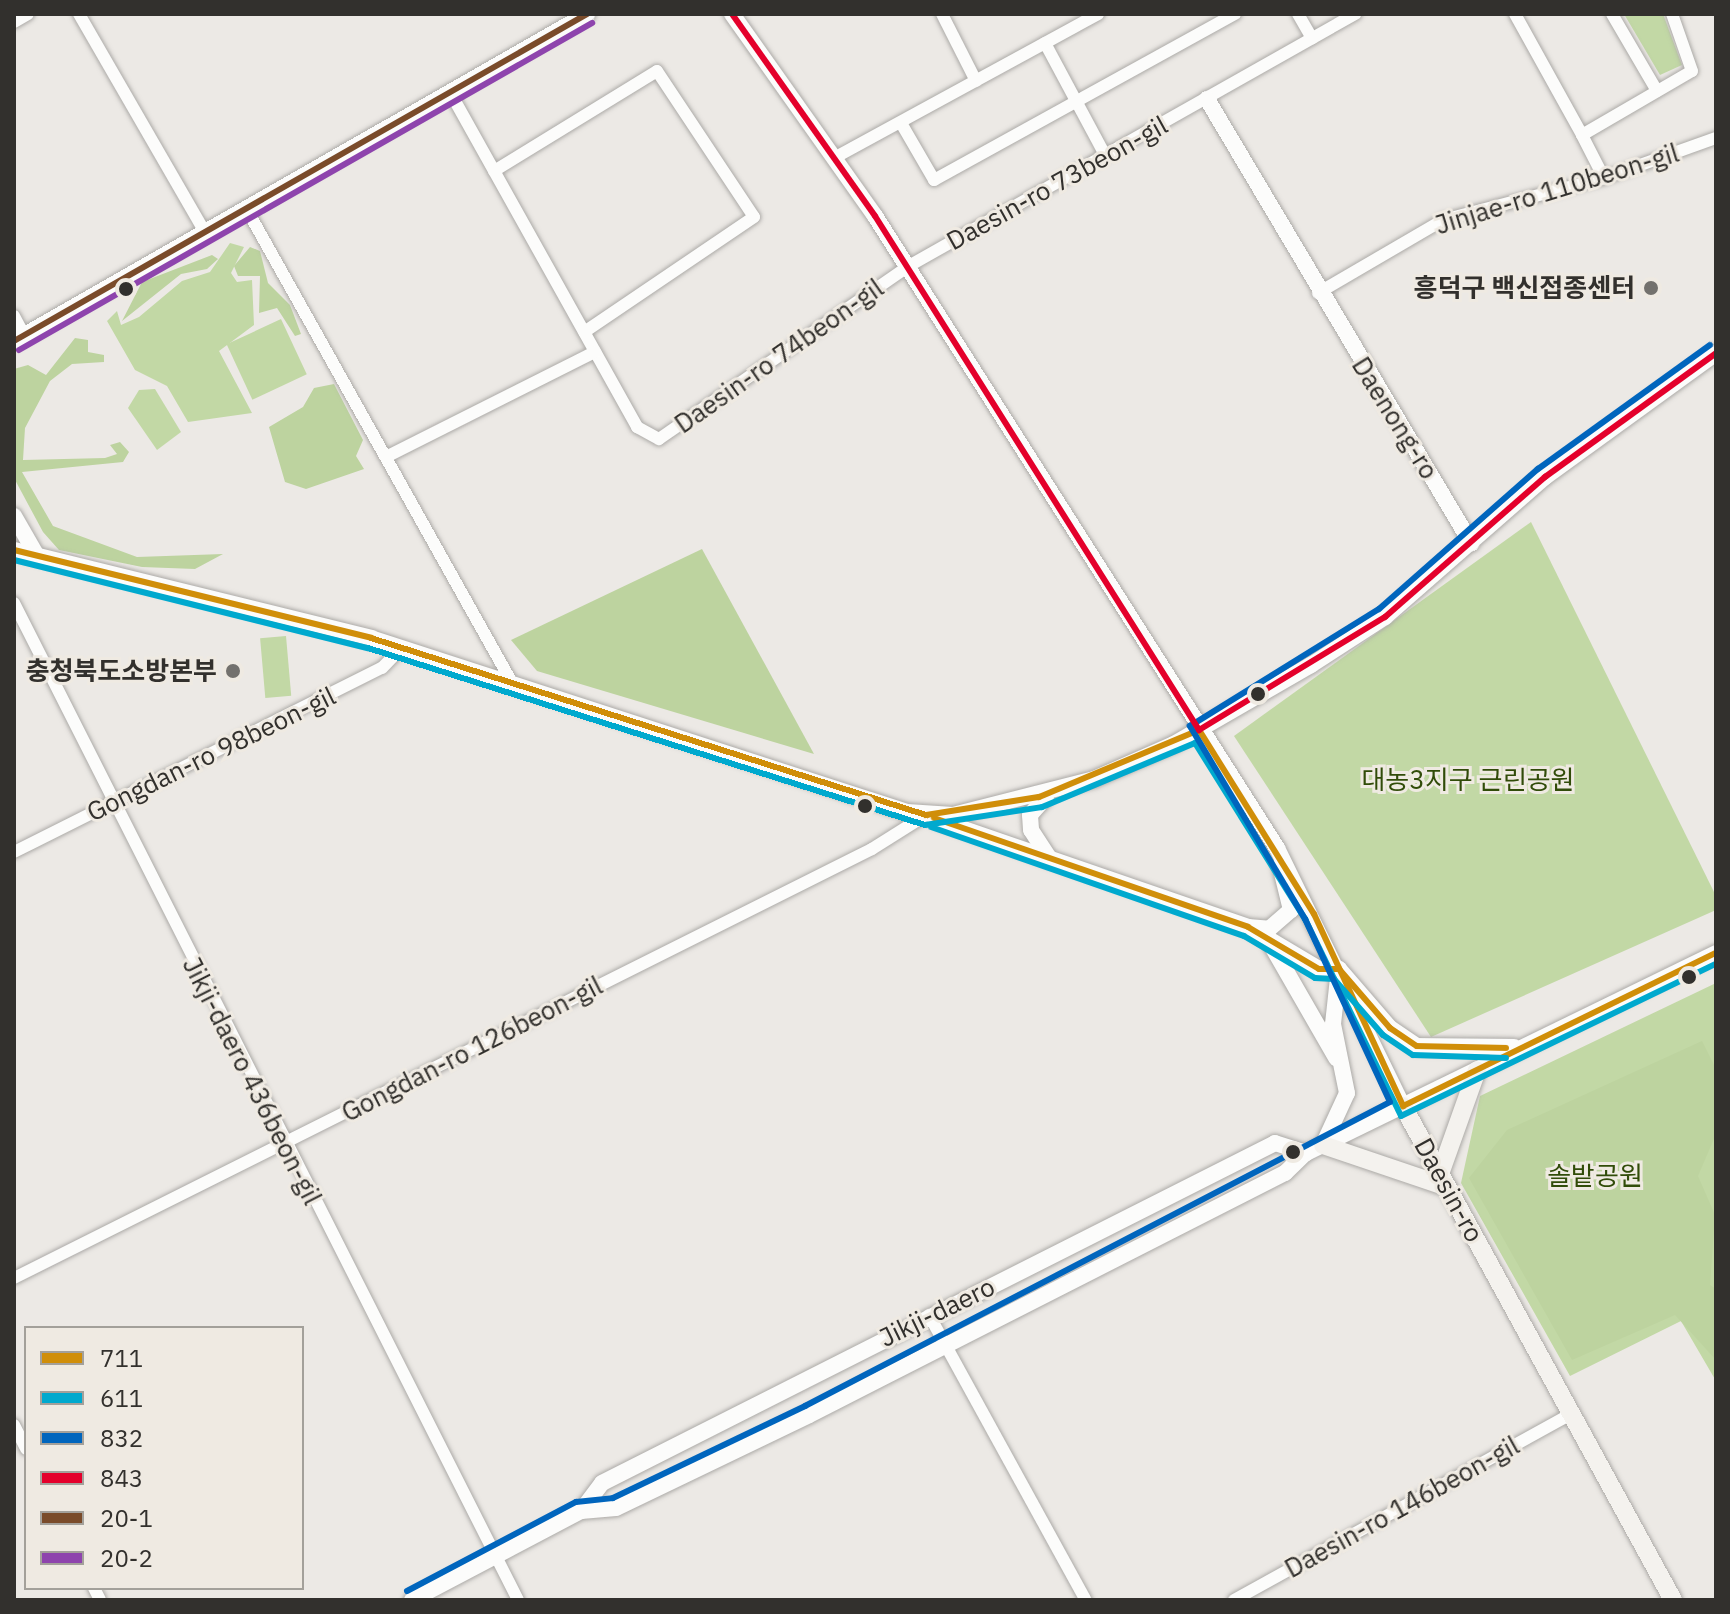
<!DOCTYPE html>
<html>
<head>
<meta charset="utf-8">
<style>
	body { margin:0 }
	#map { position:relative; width:1730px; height:1614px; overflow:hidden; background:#ece9e5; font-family:"IBM Plex Sans","Noto Sans KR",sans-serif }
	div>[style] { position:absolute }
	.green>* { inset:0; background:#c2d8a5; transform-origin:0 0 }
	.forest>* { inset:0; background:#bdd39f }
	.roads { filter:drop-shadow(0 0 2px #acaaa7) drop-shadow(0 0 2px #acaaa7) }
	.minor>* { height:12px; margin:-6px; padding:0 6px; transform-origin:6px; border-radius:6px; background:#fcfcfb }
	.tertiary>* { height:16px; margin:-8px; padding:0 8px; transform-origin:8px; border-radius:8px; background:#fcfcfb }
	.secondary>* { height:18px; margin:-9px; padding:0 9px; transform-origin:9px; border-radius:9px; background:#f4f2ee }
	.bus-1>* { height:6px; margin:-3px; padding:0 3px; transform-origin:3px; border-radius:3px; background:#d08e09 }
	.bus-2>* { height:6px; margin:-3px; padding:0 3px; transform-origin:3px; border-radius:3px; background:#00a9ce }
	.bus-3>* { height:6px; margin:-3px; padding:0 3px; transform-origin:3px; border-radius:3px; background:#0065bd }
	.bus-4>* { height:6px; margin:-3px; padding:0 3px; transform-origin:3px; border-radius:3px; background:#e4002b }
	.bus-5>* { height:6px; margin:-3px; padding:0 3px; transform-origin:3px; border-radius:3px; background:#7a4b2a }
	.bus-6>* { height:6px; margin:-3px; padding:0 3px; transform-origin:3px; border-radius:3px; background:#8e44ad }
	.dots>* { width:22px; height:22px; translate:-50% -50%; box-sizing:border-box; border:4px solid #efeae2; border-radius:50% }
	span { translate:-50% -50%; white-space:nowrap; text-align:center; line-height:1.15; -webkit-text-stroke:6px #efeae2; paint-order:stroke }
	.street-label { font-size:26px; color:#32302d }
	.poi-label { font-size:26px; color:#32302d; font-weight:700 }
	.right { translate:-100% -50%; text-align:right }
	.park-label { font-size:26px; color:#314c09 }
	.frame { position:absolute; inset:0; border:16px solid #32302d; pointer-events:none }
	.legend { position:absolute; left:24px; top:1326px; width:280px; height:264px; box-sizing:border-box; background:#efeae2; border:2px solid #a3a09a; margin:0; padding:10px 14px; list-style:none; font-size:24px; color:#32302d }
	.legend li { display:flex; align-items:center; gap:16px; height:40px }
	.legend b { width:40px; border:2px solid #a3a09a }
</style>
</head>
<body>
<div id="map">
	<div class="green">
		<div style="clip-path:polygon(1624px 14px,1663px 14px,1682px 65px,1660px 75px)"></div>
		<div style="clip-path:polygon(230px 243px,244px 247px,231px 273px,237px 282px,252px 280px,254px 325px,219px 351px,252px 413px,188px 422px,167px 386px,135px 370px,107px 321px,117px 311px,121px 325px,139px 317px,182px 281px,210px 272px)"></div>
		<div style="left:281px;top:319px;width:61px;height:60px;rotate:65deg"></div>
		<div style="clip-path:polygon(155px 389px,181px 432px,157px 450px,128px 408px,139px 390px)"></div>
		<div style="clip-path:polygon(1531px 522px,1716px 896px,1716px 910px,1431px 1037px,1234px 736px)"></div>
		<div style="left:286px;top:636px;width:60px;height:26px;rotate:85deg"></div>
		<div style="clip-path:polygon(1716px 983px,1716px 1381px,1681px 1321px,1570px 1376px,1461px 1183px,1480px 1096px)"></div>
	</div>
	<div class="forest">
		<div style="clip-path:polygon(250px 247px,260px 251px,268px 283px,290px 305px,301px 334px,295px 336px,277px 308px,259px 313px,260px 276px,238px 276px,234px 266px)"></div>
		<div style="clip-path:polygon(212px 255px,218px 259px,207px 269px,181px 274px,122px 321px,142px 282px)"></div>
		<div style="clip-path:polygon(75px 338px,88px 340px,88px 352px,104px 355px,104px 362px,72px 364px,50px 381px,25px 428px,23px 460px,105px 458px,117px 454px,110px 445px,120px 442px,129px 452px,123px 462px,22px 472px,53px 526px,137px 557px,223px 554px,195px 569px,142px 567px,59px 550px,43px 532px,14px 478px,14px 369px,28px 365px,46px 375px)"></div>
		<div style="clip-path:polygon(334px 384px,363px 440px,356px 456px,364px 469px,306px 489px,285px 482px,269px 427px,303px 407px,314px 388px)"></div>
		<div style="clip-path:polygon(702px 549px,814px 754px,537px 671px,511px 640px)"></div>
		<div style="clip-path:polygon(1702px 1041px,1716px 1069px,1716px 1134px,1698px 1176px,1715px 1215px,1710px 1285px,1716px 1289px,1716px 1360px,1675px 1315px,1572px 1360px,1469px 1178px,1507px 1130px)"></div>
	</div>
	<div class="roads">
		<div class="minor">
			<div style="left:79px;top:14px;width:252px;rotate:60deg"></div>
			<div style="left:942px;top:14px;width:75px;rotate:63.1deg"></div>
			<div style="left:1298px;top:14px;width:28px;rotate:60deg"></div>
			<div style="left:1515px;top:14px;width:138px;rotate:61deg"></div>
			<div style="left:1582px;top:135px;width:127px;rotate:-30.2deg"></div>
			<div style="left:1692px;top:71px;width:60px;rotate:-109.3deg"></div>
			<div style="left:1612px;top:14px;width:89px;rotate:59.7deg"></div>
			<div style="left:14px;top:22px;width:16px;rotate:-30deg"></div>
			<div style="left:1045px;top:43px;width:127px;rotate:61.8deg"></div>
			<div style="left:450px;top:92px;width:384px;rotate:60.8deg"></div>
			<div style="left:637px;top:427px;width:25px;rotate:29deg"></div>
			<div style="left:659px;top:439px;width:302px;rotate:-34.7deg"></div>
			<div style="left:907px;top:267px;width:515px;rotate:-29.45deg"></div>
			<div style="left:901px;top:123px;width:66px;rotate:59.9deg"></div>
			<div style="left:934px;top:180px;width:344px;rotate:-28.9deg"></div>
			<div style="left:1582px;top:135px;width:48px;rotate:62.9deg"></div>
			<div style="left:834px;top:158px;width:301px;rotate:-28.6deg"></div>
			<div style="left:494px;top:171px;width:191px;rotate:-31.5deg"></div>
			<div style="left:657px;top:71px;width:175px;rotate:56.4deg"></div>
			<div style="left:754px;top:217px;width:205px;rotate:145.9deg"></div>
			<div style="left:246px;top:208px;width:542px;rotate:60.74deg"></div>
			<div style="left:1318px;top:293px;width:145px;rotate:-30.3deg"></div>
			<div style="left:1443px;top:220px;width:166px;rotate:-14.6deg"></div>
			<div style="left:1604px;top:178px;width:119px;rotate:-19.7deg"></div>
			<div style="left:14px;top:316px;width:21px;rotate:62deg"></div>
			<div style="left:386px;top:457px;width:234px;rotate:-26.7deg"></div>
			<div style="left:14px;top:603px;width:1117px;rotate:63.18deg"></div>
			<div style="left:14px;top:852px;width:411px;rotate:-26.6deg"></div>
			<div style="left:382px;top:668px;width:29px;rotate:-46deg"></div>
			<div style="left:14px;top:1278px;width:959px;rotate:-26.57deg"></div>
			<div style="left:872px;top:849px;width:64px;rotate:-32.2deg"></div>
			<div style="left:929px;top:1315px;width:325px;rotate:61.2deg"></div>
			<div style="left:14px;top:1425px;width:27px;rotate:63deg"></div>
			<div style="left:94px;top:1588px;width:13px;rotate:63deg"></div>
			<div style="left:1234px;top:1600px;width:385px;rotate:-28.9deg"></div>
		</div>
		<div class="tertiary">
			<div style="left:732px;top:14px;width:247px;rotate:54.7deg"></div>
			<div style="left:875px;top:216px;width:749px;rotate:57.54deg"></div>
			<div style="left:1277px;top:848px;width:287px;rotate:64deg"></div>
			<div style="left:1207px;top:99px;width:517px;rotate:59.26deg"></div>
			<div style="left:14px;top:341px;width:660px;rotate:-29.71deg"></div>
			<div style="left:14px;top:516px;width:46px;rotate:60.1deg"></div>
			<div style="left:14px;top:550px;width:368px;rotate:13.8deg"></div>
			<div style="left:371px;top:638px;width:564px;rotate:17.98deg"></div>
			<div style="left:907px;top:812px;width:46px;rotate:3.7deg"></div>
			<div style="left:953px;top:815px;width:146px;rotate:-14.3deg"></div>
			<div style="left:1094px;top:779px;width:87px;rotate:-23.6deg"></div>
			<div style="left:1174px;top:744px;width:158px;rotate:-30deg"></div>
			<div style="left:1311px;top:665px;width:88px;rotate:-33deg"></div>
			<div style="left:1385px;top:617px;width:213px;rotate:-41.2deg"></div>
			<div style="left:1545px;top:477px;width:211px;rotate:-35.9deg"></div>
			<div style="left:1046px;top:797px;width:24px;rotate:132deg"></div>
			<div style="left:1030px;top:815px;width:15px;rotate:86deg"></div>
			<div style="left:1031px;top:830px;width:35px;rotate:57deg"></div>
			<div style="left:935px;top:819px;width:331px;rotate:19deg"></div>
			<div style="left:1248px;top:927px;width:21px;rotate:5deg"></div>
			<div style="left:1269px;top:929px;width:29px;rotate:-41deg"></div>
			<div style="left:1291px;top:910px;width:46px;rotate:-103.7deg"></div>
			<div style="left:1250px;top:928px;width:80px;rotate:30.7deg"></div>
			<div style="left:1319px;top:969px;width:20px"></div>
			<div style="left:1339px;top:969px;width:78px;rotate:49.2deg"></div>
			<div style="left:1390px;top:1028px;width:32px;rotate:34deg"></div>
			<div style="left:1417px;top:1046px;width:97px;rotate:0.6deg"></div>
			<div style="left:1270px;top:943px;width:133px;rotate:60.1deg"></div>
			<div style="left:1323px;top:1145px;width:57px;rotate:-65.2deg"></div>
			<div style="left:1347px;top:1093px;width:70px;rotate:-101.5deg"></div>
			<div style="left:1333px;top:1024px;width:55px;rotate:-83.8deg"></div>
			<div style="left:581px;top:1511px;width:35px;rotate:-53deg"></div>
			<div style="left:602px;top:1483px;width:754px;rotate:-26.8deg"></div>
			<div style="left:1275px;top:1143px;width:33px;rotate:18deg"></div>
			<div style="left:412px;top:1600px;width:191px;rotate:-27.8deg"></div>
			<div style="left:581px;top:1511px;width:35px;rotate:-5deg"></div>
			<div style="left:616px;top:1508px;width:214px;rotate:-25.7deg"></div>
			<div style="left:809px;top:1415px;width:534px;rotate:-26.95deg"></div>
			<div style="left:1285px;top:1173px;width:29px;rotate:-44deg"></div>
			<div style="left:1306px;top:1153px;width:456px;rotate:-26deg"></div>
		</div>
		<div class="secondary">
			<div style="left:1403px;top:1106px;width:563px;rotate:61.34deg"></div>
			<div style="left:1323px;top:1145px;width:131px;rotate:18.7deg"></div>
			<div style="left:1440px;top:1174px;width:110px;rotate:-70.4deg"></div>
		</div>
	</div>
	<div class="bus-1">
		<div style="left:14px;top:550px;width:368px;rotate:13.8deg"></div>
		<div style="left:371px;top:638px;width:583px;rotate:17.69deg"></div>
		<div style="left:926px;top:815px;width:114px;rotate:-9.1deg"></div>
		<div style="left:1039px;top:797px;width:173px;rotate:-22.7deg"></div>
		<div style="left:1199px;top:730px;width:217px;rotate:58deg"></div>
		<div style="left:1314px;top:914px;width:212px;rotate:65.1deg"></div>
		<div style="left:1403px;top:1106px;width:348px;rotate:-26.1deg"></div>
		<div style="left:934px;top:818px;width:332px;rotate:19.1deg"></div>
		<div style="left:1248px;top:927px;width:82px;rotate:30.6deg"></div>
		<div style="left:1319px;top:969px;width:20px"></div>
		<div style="left:1339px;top:969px;width:78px;rotate:49.2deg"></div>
		<div style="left:1390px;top:1028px;width:32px;rotate:34deg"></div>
		<div style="left:1417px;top:1046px;width:89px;rotate:1.3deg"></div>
	</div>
	<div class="bus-2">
		<div style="left:14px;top:560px;width:365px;rotate:14deg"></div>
		<div style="left:368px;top:648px;width:584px;rotate:17.63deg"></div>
		<div style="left:925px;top:825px;width:118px;rotate:-8.7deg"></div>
		<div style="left:1042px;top:807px;width:166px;rotate:-22.7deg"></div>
		<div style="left:1195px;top:743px;width:208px;rotate:58deg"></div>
		<div style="left:1305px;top:919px;width:219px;rotate:64deg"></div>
		<div style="left:1401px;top:1116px;width:350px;rotate:-25.8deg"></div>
		<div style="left:931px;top:827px;width:331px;rotate:19.2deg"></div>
		<div style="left:1244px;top:936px;width:82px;rotate:30.6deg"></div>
		<div style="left:1315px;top:978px;width:19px;rotate:3deg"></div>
		<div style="left:1334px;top:979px;width:74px;rotate:48.8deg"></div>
		<div style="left:1383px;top:1035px;width:36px;rotate:34deg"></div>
		<div style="left:1413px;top:1055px;width:93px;rotate:1.8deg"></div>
	</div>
	<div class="bus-3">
		<div style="left:407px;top:1591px;width:191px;rotate:-27.8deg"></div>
		<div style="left:576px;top:1502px;width:37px;rotate:-6deg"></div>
		<div style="left:613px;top:1498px;width:213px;rotate:-25.6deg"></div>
		<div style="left:805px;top:1406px;width:659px;rotate:-27.46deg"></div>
		<div style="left:1390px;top:1102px;width:202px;rotate:-114.9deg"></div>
		<div style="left:1305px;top:919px;width:225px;rotate:-120.8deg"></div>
		<div style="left:1190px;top:726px;width:222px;rotate:-31.8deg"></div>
		<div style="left:1379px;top:609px;width:212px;rotate:-41.4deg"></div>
		<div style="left:1538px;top:469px;width:212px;rotate:-35.8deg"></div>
	</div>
	<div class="bus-4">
		<div style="left:732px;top:14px;width:247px;rotate:54.7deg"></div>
		<div style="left:875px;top:216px;width:608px;rotate:57.77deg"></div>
		<div style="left:1199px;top:730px;width:218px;rotate:-31.3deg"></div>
		<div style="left:1385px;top:617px;width:213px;rotate:-41.2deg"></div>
		<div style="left:1545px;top:477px;width:211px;rotate:-35.9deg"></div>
	</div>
	<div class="bus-5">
		<div style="left:14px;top:341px;width:660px;rotate:-29.71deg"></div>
	</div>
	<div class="bus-6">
		<div style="left:19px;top:350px;width:660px;rotate:-29.71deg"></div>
	</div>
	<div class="dots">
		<div style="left:1651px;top:288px;background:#73716d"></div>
		<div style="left:126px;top:289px;background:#32302d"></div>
		<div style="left:233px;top:671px;background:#73716d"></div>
		<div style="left:1258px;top:694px;background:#32302d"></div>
		<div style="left:865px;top:806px;background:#32302d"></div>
		<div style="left:1689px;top:977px;background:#32302d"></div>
		<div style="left:1293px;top:1152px;background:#32302d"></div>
	</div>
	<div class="street-label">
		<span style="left:1057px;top:183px;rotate:-29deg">Daesin-ro 73beon-gil</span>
		<span style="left:1557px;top:189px;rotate:-17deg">Jinjae-ro 110beon-gil</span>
		<span style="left:779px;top:356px;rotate:-35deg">Daesin-ro 74beon-gil</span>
		<span style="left:1395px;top:418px;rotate:58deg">Daenong-ro</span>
		<span style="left:211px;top:754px;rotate:-26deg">Gongdan-ro 98beon-gil</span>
		<span style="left:472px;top:1049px;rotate:-27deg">Gongdan-ro 126beon-gil</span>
		<span style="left:252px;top:1081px;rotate:63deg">Jikji-daero 436beon-gil</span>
		<span style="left:1449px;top:1190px;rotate:61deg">Daesin-ro</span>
		<span style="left:937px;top:1312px;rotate:-26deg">Jikji-daero</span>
		<span style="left:1402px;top:1507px;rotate:-29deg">Daesin-ro 146beon-gil</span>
	</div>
	<div class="poi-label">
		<span class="right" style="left:1635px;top:288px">흥덕구 백신접종센터</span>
		<span class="right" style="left:217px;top:671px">충청북도소방본부</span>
	</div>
	<div class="park-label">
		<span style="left:1468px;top:780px">대농3지구 근린공원</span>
		<span style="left:1595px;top:1176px">솔밭공원</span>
	</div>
	<div class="frame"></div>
	<ul class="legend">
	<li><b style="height:10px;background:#d08e09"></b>711</li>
	<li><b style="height:10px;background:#00a9ce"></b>611</li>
	<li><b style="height:10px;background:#0065bd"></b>832</li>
	<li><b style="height:10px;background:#e4002b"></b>843</li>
	<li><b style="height:10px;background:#7a4b2a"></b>20-1</li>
	<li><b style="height:10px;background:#8e44ad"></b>20-2</li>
	</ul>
</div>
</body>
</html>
